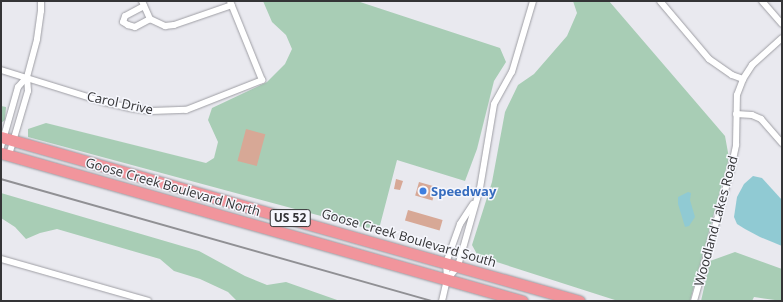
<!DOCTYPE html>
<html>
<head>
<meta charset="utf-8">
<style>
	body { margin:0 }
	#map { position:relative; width:783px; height:302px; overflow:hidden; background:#e9e9ef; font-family:"Open Sans",sans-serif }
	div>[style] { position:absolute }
	.green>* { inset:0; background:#a8cdb5 }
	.water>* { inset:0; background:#90cad3 }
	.building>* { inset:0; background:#d7a896; transform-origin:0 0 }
	.roads { filter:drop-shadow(0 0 1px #9e9ea4) drop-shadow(0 0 1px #9e9ea4) }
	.street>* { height:6px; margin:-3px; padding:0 3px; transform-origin:3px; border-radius:3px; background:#fff }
	.highway>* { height:11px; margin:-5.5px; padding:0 5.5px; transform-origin:5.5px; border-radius:5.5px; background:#f1959c }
	.rail>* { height:1.5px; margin:-0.75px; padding:0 0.75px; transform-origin:0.75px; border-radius:0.75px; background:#909094 }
	.dots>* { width:11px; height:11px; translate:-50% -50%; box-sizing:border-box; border:2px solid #f6f7fd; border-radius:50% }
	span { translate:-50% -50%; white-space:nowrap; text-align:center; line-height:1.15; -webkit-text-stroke:3px #f6f7fd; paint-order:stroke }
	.shield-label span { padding:1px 3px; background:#f6f7fd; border:1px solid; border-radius:3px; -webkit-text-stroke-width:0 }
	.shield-label { font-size:12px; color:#343436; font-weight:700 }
	.street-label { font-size:13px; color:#343436 }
	.shop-label { font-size:13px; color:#366cbe; font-weight:700 }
	.left { translate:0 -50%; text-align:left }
	.frame { position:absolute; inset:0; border:2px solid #343436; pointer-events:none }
</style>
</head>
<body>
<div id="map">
	<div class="green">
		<div style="clip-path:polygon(263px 1px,357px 1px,500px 48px,506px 62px,494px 81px,477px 149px,465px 181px,397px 160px,379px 229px,362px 227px,28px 137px,28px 129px,46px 123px,206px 163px,214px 158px,218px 142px,208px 120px,212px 108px,267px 82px,285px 64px,292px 49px,286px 35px,272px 22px)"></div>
		<div style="clip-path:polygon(573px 1px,609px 1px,725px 136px,729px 158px,690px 301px,618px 301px,478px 256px,472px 245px,492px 182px,505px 112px,518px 85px,534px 74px,567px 36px,577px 13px)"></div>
		<div style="clip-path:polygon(1px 106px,6px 107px,5px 120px,1px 123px)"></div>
		<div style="clip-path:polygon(1px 193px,199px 251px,245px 276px,267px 285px,286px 282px,340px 301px,237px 301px,228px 292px,200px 279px,174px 271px,160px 259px,57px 229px,40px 233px,26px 239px,15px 227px,1px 218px)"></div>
		<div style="clip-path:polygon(735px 252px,782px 269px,782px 301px,754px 297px,752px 301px,701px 301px,710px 261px)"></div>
	</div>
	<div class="water">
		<div style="clip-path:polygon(753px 176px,762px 178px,782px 200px,782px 246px,760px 237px,745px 229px,737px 224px,734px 217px,737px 197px,744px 184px)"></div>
		<div style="clip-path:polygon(688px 192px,691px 193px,690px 200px,695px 217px,689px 226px,685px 227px,678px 204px,678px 197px)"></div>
	</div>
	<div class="building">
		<div style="left:246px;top:129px;width:20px;height:33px;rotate:15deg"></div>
		<div style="clip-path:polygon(396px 179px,403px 181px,400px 190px,394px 189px)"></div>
		<div style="left:419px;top:182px;width:18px;height:14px;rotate:16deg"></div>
		<div style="left:408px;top:210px;width:36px;height:11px;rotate:16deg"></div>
	</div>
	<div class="roads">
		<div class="street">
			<div style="left:142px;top:1px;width:20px;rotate:66deg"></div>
			<div style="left:150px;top:19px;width:17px;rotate:25deg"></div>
			<div style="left:165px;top:26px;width:9px;rotate:-6deg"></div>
			<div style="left:174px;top:25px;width:61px;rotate:-19deg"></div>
			<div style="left:660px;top:1px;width:76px;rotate:49.8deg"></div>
			<div style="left:709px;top:59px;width:28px;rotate:35deg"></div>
			<div style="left:732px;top:75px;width:12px;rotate:20deg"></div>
			<div style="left:762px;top:1px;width:30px;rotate:49deg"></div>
			<div style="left:144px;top:6px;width:21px;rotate:152deg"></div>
			<div style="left:125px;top:16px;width:6px;rotate:108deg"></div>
			<div style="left:123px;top:22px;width:6px;rotate:31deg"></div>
			<div style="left:128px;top:25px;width:7px;rotate:16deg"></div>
			<div style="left:135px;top:27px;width:17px;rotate:-28deg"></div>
			<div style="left:1px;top:70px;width:108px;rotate:17.3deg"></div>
			<div style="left:104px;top:102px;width:27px;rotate:13deg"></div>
			<div style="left:130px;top:108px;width:21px;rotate:8deg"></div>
			<div style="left:151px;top:111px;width:35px;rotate:-2deg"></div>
			<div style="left:186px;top:110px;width:82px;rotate:-21.5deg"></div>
			<div style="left:262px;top:80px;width:85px;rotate:-112.1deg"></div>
			<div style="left:736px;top:114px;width:16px;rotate:4deg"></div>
			<div style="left:752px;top:115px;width:10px;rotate:24deg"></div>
			<div style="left:761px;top:119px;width:32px;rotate:49deg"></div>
			<div style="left:1px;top:147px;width:62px;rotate:-74.2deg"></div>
			<div style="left:18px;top:87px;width:13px;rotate:-48deg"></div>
			<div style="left:9px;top:155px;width:67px;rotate:-73.5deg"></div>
			<div style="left:28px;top:91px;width:14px;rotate:-94deg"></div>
			<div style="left:27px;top:77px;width:39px;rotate:-75deg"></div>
			<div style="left:37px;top:39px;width:28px;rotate:-82deg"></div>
			<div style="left:41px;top:11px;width:10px;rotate:-90deg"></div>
			<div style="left:1px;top:259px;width:153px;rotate:15.9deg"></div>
			<div style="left:447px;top:280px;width:18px;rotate:-52deg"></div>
			<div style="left:458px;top:266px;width:81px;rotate:-74.2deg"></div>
			<div style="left:480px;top:188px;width:85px;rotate:-80.5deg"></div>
			<div style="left:494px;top:104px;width:37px;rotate:-61deg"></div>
			<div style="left:512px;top:72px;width:74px;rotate:-73.5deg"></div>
			<div style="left:442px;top:301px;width:22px;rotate:-77deg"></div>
			<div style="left:447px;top:280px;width:17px;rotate:-93deg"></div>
			<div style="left:446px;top:263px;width:41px;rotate:-70.3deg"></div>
			<div style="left:460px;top:224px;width:24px;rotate:-57deg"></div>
			<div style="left:694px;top:301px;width:137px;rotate:-74.3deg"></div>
			<div style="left:731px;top:169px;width:25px;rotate:-78deg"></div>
			<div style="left:736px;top:145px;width:50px;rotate:-88.9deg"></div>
			<div style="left:737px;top:95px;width:17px;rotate:-69deg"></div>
			<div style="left:743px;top:79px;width:17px;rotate:-57deg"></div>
			<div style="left:752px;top:65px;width:40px;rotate:-42deg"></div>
		</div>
		<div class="highway">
			<div style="left:1px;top:137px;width:601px;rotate:15.84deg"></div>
			<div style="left:1px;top:153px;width:542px;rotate:15.86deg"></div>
		</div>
	</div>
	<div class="rail">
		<div style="left:1px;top:179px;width:448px;rotate:15.8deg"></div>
	</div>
	<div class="dots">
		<div style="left:423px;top:191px;background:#3f7fe0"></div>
	</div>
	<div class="shield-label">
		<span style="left:290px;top:218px">US 52</span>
	</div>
	<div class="street-label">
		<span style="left:120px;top:103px;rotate:12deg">Carol Drive</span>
		<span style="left:173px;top:187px;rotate:16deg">Goose Creek Boulevard North</span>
		<span style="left:716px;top:221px;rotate:-75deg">Woodland Lakes Road</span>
		<span style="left:409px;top:238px;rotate:16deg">Goose Creek Boulevard South</span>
	</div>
	<div class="shop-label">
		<span class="left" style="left:431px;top:191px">Speedway</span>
	</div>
	<div class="frame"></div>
</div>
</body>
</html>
